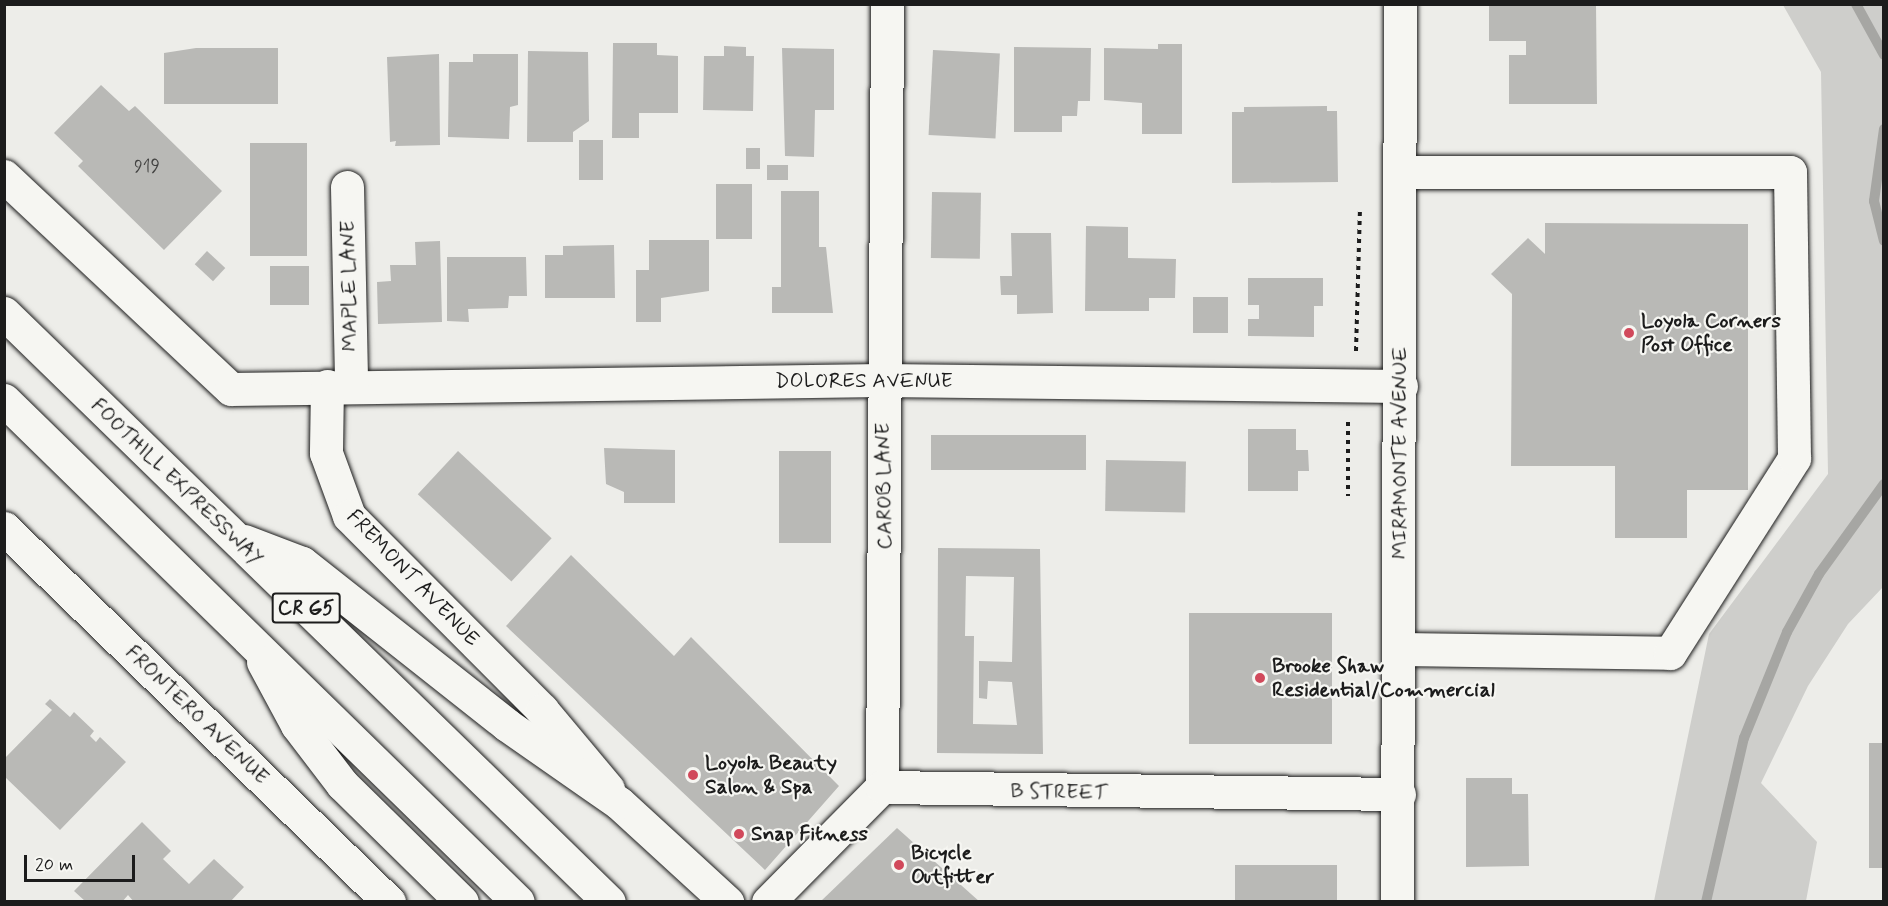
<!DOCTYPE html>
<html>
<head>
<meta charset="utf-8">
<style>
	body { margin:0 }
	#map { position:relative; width:1888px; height:906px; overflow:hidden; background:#edede9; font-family:Mynerve,sans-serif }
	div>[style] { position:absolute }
	.green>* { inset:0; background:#cececb }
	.stream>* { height:10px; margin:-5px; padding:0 5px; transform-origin:5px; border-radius:5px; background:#a6a6a3 }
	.building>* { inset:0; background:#b9b9b6; transform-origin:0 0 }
	.path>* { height:4px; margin-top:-2px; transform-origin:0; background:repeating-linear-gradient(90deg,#1c1c1c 0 4.5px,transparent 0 9px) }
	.roads { filter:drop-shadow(0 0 2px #1c1c1c) drop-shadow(0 0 2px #1c1c1c) }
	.minor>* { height:33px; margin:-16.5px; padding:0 16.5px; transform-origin:16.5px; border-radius:16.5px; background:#f6f6f2 }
	.major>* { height:33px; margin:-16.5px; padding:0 16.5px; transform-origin:16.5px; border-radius:16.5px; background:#f6f6f2 }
	.highway>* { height:33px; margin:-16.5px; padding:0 16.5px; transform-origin:16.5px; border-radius:16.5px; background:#f6f6f2 }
	.dots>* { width:16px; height:16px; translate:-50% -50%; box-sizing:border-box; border:3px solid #f6f6f2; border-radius:50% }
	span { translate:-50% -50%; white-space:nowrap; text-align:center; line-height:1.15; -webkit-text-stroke:4.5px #f6f6f2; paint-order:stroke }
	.number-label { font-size:18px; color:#434342 }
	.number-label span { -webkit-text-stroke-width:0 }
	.shield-label span { padding:2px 4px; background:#f6f6f2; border:2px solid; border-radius:4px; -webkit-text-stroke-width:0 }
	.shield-label { font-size:20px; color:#1c1c1c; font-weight:700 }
	.street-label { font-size:21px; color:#1c1c1c }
	.poi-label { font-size:21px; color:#1c1c1c; font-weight:700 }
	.left { translate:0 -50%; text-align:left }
	.frame { position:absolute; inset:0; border:6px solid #1c1c1c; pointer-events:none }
	.scale { position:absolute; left:24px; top:855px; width:111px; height:27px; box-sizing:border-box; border:3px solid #1c1c1c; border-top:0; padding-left:8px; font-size:18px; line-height:21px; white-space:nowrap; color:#1c1c1c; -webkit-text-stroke:4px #f6f6f2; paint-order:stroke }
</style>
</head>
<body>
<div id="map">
	<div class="green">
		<div style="clip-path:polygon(1783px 5px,1883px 5px,1883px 587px,1848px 624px,1808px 686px,1761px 783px,1817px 842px,1806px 901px,1654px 901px,1709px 634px,1828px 474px,1821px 72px)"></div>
	</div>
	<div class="stream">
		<div style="left:1856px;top:4px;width:58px;rotate:61.2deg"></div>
		<div style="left:1884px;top:129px;width:73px;rotate:97.9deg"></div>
		<div style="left:1874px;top:201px;width:41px;rotate:76deg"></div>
		<div style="left:1706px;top:902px;width:168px;rotate:-77deg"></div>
		<div style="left:1744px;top:738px;width:114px;rotate:-67.9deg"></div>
		<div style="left:1787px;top:632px;width:66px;rotate:-61.1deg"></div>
		<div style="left:1819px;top:574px;width:111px;rotate:-54.2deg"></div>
	</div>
	<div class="building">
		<div style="clip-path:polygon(1489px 4px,1596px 4px,1597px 104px,1509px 104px,1509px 55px,1526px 55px,1526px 41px,1489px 41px)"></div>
		<div style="clip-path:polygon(613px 43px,657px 43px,657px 55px,678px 56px,678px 113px,639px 113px,639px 138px,612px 138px)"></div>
		<div style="clip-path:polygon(1158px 44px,1182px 44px,1182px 134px,1142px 134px,1142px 103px,1104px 100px,1104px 48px,1158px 49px)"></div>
		<div style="clip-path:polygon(724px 46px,746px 47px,746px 56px,754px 56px,753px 111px,703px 110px,704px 56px,724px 56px)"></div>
		<div style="clip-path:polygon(1014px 47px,1091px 48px,1090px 101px,1078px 101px,1077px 116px,1062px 116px,1062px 132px,1014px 132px)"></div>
		<div style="clip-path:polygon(196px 48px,278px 48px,278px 104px,164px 104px,164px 53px)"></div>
		<div style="clip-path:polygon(782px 48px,834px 49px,834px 110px,815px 110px,814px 157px,785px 156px)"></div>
		<div style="left:933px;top:50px;width:67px;height:85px;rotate:3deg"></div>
		<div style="clip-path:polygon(528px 51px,588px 52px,589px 121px,573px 132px,573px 142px,527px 142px)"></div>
		<div style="clip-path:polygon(439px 54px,440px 145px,395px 146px,396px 141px,390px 142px,387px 57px)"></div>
		<div style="clip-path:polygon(473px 54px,518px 54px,518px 105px,510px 107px,509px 139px,448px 137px,449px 62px,473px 62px)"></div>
		<div style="clip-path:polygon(101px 85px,129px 111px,135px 106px,222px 191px,164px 250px,78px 166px,83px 161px,54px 133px)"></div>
		<div style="clip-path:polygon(1327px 106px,1327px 111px,1337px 111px,1338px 182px,1232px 183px,1232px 112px,1244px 112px,1244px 107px)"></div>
		<div style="left:579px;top:140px;width:24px;height:40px"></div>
		<div style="left:250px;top:143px;width:57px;height:113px"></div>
		<div style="left:746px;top:148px;width:14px;height:21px"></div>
		<div style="left:767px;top:165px;width:21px;height:15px"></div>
		<div style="left:716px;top:184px;width:36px;height:55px"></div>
		<div style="clip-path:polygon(781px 191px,819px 191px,819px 247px,826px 247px,833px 313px,772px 313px,772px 287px,781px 287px)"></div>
		<div style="left:932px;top:192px;width:49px;height:66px;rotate:1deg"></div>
		<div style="clip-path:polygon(1545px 223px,1748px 224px,1748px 490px,1687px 490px,1687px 538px,1615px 538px,1615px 466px,1511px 466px,1512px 294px,1491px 274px,1528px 238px,1545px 254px)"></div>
		<div style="clip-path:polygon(1086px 226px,1128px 227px,1128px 258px,1176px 259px,1175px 298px,1149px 298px,1149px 311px,1085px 311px)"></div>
		<div style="clip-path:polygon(1011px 233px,1051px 233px,1053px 313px,1017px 314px,1017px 295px,1001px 295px,1000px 276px,1012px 276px)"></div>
		<div style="clip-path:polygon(649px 240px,709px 240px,709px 291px,661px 298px,661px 322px,636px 322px,636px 270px,649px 270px)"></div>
		<div style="clip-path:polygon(440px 241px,442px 322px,378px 324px,377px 282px,391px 281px,390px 265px,416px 265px,415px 242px)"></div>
		<div style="clip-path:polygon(614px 245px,615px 298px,545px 298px,545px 255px,563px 255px,563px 246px)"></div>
		<div style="left:207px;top:251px;width:25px;height:18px;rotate:43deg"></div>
		<div style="clip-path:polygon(447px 257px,526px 257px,527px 296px,509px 296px,508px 308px,468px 309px,469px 322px,447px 321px)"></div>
		<div style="left:270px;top:266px;width:39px;height:39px"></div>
		<div style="clip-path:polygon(1248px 278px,1323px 278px,1323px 306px,1314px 306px,1314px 337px,1248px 336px,1248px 319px,1259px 319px,1259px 305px,1248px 305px)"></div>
		<div style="left:1193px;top:297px;width:35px;height:36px"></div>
		<div style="clip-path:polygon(1248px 429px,1296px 429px,1296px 450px,1308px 450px,1309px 471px,1298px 471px,1298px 491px,1248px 491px)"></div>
		<div style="left:931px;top:435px;width:155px;height:35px"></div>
		<div style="clip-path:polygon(604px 448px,675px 450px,675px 503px,624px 503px,624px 492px,606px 484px)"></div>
		<div style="left:458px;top:451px;width:128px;height:59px;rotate:43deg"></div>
		<div style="left:779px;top:451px;width:52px;height:92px"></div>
		<div style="left:1106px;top:460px;width:80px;height:51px;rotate:1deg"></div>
		<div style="clip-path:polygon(evenodd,938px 548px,1040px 549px,1043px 754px,937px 753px,938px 548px,966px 576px,1014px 577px,1012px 662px,979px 661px,979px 698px,987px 699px,988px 681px,1012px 682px,1017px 725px,973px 724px,974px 636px,965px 636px,966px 576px)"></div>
		<div style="clip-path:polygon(571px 555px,674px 656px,691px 637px,839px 786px,765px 870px,506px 626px)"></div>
		<div style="left:1189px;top:613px;width:143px;height:131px"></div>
		<div style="clip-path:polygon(50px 699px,70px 717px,74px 712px,94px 731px,90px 736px,96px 742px,100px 737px,126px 762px,60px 830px,5px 777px,5px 758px,52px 710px,45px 704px)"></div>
		<div style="left:1869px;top:743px;width:15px;height:125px"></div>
		<div style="clip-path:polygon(1466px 778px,1512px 778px,1512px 794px,1528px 794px,1529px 866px,1466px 867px)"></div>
		<div style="clip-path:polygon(142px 822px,171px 851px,163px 859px,189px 884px,214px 859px,244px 887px,230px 902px,134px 902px,128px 895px,122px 902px,86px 902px,74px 891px)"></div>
		<div style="clip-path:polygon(897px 828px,980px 902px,820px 902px)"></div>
		<div style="left:1337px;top:865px;width:37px;height:102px;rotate:90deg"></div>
	</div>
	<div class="path">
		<div style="left:1356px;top:351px;width:141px;rotate:-88.4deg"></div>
		<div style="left:1348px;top:422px;width:74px;rotate:90deg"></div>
	</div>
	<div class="roads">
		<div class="minor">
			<div style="left:4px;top:176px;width:311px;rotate:43.2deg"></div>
			<div style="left:231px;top:389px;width:651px;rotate:-0.79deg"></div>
			<div style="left:882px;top:380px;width:519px;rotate:0.66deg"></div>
			<div style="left:347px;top:187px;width:198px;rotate:88.8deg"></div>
			<div style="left:327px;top:386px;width:67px;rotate:90.9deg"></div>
			<div style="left:326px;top:453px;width:67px;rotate:69.9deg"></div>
			<div style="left:349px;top:516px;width:274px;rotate:45.1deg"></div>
			<div style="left:542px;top:710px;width:103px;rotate:50.1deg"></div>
			<div style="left:4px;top:528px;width:537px;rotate:44.17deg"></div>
			<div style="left:1400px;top:649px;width:270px;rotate:0.8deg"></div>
			<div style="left:1670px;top:653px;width:231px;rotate:-57.5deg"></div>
			<div style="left:1794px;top:458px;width:286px;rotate:-90.8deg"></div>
			<div style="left:1790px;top:172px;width:390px;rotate:180deg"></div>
			<div style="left:882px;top:787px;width:783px;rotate:-89.63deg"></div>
			<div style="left:768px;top:902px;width:162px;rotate:-45.3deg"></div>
			<div style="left:882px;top:787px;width:517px;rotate:0.78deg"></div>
			<div style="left:1397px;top:902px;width:898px;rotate:-89.81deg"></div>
		</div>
		<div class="major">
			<div style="left:619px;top:803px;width:147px;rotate:42.5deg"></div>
		</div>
		<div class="highway">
			<div style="left:4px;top:313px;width:844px;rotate:44.23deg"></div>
			<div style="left:4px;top:400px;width:718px;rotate:44.32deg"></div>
			<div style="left:244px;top:541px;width:62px;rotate:20.8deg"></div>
			<div style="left:302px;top:563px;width:261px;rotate:38.3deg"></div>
			<div style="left:507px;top:725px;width:136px;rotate:34.9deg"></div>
			<div style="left:263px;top:662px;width:72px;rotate:61.6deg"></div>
			<div style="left:297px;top:725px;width:74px;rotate:52.7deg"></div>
			<div style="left:342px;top:784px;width:168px;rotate:44.5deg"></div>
		</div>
	</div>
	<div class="dots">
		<div style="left:1629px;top:333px;background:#d1495b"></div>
		<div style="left:1260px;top:678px;background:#d1495b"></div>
		<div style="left:693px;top:775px;background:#d1495b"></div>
		<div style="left:739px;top:834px;background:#d1495b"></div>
		<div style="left:899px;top:865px;background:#d1495b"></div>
	</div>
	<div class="number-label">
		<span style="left:147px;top:167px">919</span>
	</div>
	<div class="shield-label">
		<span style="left:306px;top:608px">CR G5</span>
	</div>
	<div class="street-label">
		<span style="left:349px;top:286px;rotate:-91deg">MAPLE LANE</span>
		<span style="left:864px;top:381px">DOLORES AVENUE</span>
		<span style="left:1400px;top:453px;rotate:-90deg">MIRAMONTE AVENUE</span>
		<span style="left:177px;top:482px;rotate:44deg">FOOTHILL EXPRESSWAY</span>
		<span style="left:884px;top:486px;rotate:-91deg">CAROB LANE</span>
		<span style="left:413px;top:578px;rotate:46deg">FREMONT AVENUE</span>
		<span style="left:197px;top:715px;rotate:44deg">FRONTERO AVENUE</span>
		<span style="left:1059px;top:792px;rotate:1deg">B STREET</span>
	</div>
	<div class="poi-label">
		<span class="left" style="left:1641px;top:333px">Loyola Corners<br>Post Office</span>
		<span class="left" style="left:1272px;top:678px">Brooke Shaw<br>Residential/Commercial</span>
		<span class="left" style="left:705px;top:775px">Loyola Beauty<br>Salon &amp; Spa</span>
		<span class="left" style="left:751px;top:834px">Snap Fitness</span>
		<span class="left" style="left:911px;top:865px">Bicycle<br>Outfitter</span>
	</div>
	<div class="frame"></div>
	<div class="scale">20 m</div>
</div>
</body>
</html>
